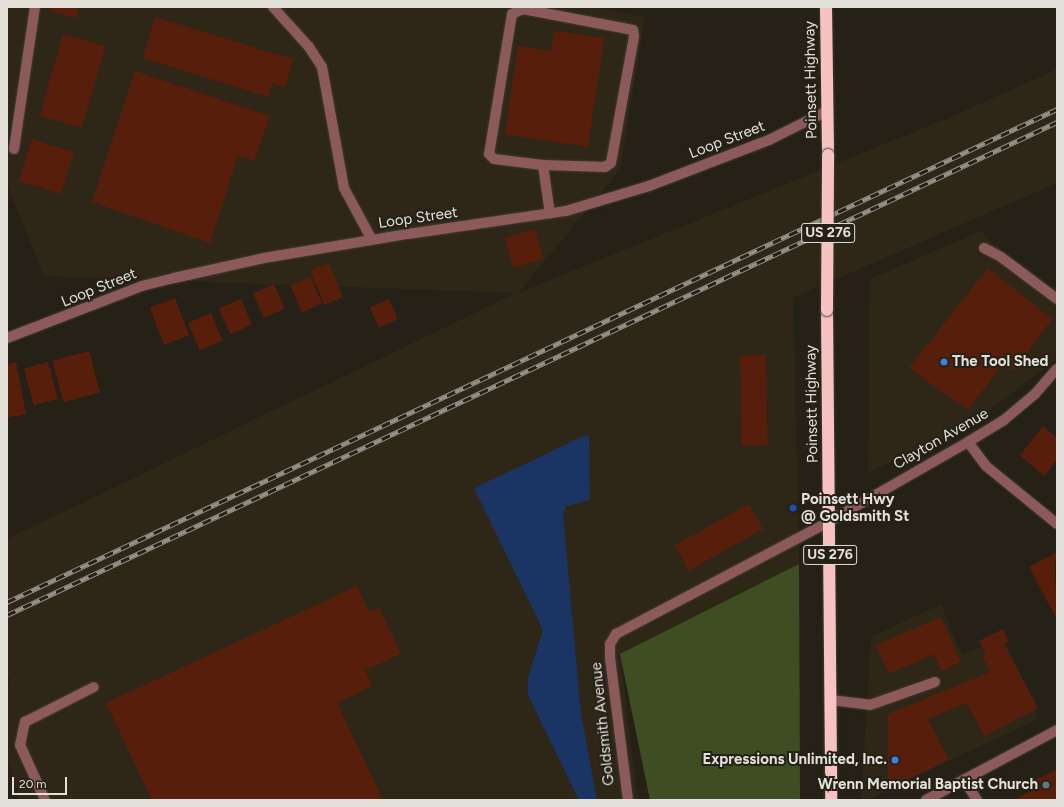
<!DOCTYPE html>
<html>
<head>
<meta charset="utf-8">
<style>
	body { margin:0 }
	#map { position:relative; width:1064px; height:807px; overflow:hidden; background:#252117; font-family:Figtree,sans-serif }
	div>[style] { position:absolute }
	.built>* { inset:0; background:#2e2717 }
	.green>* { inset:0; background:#3f4e22 }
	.water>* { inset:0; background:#1a3463 }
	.building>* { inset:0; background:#571e0b; transform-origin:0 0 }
	.roads { filter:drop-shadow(0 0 1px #403c32) drop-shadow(0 0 1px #403c32) }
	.minor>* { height:10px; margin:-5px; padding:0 5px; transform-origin:5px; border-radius:5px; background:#8d5a5b }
	.highway>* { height:12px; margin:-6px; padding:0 6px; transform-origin:6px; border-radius:6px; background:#f6c2c2 }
	.rail>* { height:4.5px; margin-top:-2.25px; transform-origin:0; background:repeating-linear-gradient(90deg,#252117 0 9px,#949189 0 18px); box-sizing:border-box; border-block:1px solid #949189 }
	.bridges { filter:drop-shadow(0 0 1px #403c32) drop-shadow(0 0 1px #403c32) }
	.highway-bridge>* { height:12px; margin:-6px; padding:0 6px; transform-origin:6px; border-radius:6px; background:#f6c2c2 }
	.dots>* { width:11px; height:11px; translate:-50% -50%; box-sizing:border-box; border:2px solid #252117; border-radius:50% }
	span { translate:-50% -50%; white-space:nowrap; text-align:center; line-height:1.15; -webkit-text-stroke:4px #252117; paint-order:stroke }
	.shield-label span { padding:1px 3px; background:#252117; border:1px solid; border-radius:3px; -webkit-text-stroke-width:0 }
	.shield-label { font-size:14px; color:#e3e0da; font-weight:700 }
	.street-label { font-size:15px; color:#e3e0da }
	.poi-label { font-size:15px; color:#e3e0da; font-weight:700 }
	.left { translate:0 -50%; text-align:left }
	.right { translate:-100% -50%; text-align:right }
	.frame { position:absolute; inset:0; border:8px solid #e3e0da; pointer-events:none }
	.scale { position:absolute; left:12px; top:777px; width:55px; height:18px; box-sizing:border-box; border:2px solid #e3e0da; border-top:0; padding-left:5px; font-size:12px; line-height:14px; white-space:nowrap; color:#e3e0da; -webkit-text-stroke:3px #252117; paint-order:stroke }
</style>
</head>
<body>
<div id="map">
	<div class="built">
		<div style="clip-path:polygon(7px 7px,590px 7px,645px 17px,620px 170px,518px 293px,953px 116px,1057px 69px,1057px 183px,793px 298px,799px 564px,620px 654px,638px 800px,20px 800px,7px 758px,7px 694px,10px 678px,7px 678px,7px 539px,516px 293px,44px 276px,7px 185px)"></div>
		<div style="clip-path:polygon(980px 231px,1057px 301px,1057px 359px,958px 434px,868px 472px,870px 279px)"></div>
		<div style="clip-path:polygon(941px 604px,962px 655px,1003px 636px,1038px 719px,866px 800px,861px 800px,871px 637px)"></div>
	</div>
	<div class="green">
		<div style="clip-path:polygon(799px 564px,800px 800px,650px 800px,620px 654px)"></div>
	</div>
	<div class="water">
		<div style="clip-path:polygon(586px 435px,589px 437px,590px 500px,566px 506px,563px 514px,581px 714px,597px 800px,579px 800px,528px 695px,528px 678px,543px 630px,474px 488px)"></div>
	</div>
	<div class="building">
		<div style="clip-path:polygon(51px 7px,79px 7px,76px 18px,50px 11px)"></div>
		<div style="clip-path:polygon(155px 17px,293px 59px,285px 87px,272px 83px,268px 97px,143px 58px)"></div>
		<div style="clip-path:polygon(554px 31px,604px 38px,588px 147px,505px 134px,518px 46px,551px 51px)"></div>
		<div style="left:63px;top:34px;width:44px;height:85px;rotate:16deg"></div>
		<div style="clip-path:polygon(135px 71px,270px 116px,254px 161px,238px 156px,210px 243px,92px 202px)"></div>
		<div style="left:32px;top:139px;width:44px;height:44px;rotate:17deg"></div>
		<div style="left:535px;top:229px;width:31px;height:32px;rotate:73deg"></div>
		<div style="left:329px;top:263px;width:37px;height:20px;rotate:68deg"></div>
		<div style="clip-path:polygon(988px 268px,1052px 319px,1014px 371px,1003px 363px,968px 410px,909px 368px)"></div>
		<div style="left:310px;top:277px;width:29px;height:22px;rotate:65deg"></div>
		<div style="left:274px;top:284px;width:27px;height:23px;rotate:66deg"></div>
		<div style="left:175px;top:298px;width:40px;height:27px;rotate:69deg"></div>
		<div style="left:241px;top:299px;width:28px;height:24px;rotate:67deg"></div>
		<div style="left:389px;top:299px;width:22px;height:21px;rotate:66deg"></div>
		<div style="left:211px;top:313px;width:30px;height:25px;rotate:67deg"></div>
		<div style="left:89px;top:351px;width:43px;height:38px;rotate:75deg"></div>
		<div style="left:766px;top:355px;width:90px;height:26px;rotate:89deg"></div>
		<div style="clip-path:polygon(16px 362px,26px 414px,7px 418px,7px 364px)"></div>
		<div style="left:48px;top:362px;width:38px;height:25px;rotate:75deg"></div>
		<div style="clip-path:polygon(1043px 426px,1057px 438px,1057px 460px,1044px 476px,1020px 455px)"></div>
		<div style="left:749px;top:504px;width:29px;height:85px;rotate:61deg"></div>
		<div style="clip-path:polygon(1057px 552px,1055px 568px,1057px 620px,1029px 567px)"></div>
		<div style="clip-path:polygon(357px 586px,369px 612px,379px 608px,401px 654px,365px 670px,372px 686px,337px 703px,383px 800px,152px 800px,106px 703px)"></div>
		<div style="clip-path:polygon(941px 617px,961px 662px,941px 671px,934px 654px,889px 674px,876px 645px)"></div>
		<div style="clip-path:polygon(1003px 629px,1009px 641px,1004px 644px,1038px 708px,985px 736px,966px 703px,928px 719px,949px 760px,894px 786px,888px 782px,888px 714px,990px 672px,982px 656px,986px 654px,979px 641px)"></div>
		<div style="clip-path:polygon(1057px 769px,1057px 800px,1014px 800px,1037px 788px,1033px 781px)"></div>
	</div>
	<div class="roads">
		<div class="minor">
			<div style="left:273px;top:7px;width:54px;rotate:48deg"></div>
			<div style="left:309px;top:47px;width:24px;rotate:57deg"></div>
			<div style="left:322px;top:67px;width:123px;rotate:79.7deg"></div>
			<div style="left:344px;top:188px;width:59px;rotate:61.7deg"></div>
			<div style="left:14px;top:149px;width:144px;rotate:-81.6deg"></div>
			<div style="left:543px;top:165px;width:62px;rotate:1.8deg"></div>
			<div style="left:605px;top:167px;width:7px;rotate:-34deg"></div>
			<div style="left:611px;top:163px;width:129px;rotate:-79.7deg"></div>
			<div style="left:634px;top:36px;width:6px;rotate:-99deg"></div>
			<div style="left:633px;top:30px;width:112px;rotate:-169.2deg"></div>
			<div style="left:523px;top:9px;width:12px;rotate:156deg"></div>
			<div style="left:512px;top:14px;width:142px;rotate:99.3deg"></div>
			<div style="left:489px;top:154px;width:7px;rotate:45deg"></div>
			<div style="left:494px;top:159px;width:49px;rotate:7deg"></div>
			<div style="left:543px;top:165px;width:49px;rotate:81.9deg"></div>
			<div style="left:984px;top:248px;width:19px;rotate:28deg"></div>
			<div style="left:1001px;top:257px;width:70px;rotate:36.9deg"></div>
			<div style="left:7px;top:338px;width:145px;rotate:-21.1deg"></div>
			<div style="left:142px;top:286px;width:33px;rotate:-14deg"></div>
			<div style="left:174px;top:278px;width:92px;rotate:-12.5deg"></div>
			<div style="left:264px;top:258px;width:146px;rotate:-9.5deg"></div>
			<div style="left:408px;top:234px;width:160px;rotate:-8.3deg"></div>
			<div style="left:566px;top:211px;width:87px;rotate:-16.8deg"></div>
			<div style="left:649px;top:186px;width:129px;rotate:-21deg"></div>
			<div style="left:769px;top:140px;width:65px;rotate:-26.6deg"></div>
			<div style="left:968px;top:442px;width:30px;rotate:53deg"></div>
			<div style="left:986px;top:466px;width:92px;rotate:39.2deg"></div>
			<div style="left:831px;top:700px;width:39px;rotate:7deg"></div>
			<div style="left:870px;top:705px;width:69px;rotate:-19.5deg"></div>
			<div style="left:964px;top:780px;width:24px;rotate:57deg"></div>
			<div style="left:45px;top:800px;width:60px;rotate:-114.4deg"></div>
			<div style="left:20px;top:745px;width:24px;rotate:-78deg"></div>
			<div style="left:25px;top:722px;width:77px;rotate:-26.9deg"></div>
			<div style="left:628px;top:800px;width:144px;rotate:-97.2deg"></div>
			<div style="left:610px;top:657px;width:13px;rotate:-90deg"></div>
			<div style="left:610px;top:644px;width:12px;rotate:-59deg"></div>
			<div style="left:616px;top:634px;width:242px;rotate:-27.8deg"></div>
			<div style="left:830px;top:521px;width:159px;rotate:-29.8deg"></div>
			<div style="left:968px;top:442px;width:42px;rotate:-31.4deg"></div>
			<div style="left:1004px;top:420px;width:40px;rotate:-40deg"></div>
			<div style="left:1035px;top:394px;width:33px;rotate:-49deg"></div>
			<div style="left:926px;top:800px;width:149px;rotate:-28.1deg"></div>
		</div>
		<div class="highway">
			<div style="left:826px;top:7px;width:148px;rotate:89.2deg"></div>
			<div style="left:827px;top:310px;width:490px;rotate:89.5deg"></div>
		</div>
	</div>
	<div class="rail">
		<div style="left:7px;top:602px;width:1160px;rotate:-25.15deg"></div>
		<div style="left:7px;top:615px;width:1160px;rotate:-25.15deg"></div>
	</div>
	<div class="bridges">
		<div class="highway-bridge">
			<div style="left:827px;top:310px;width:155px;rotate:-89.6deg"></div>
		</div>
	</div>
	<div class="dots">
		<div style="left:944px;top:362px;background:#3f7fe0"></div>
		<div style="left:793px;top:508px;background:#1a4fb4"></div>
		<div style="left:895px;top:760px;background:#3f7fe0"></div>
		<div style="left:1046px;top:785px;background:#6b7280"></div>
	</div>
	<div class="shield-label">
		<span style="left:828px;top:233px">US 276</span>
		<span style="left:830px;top:555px">US 276</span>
	</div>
	<div class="street-label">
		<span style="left:811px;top:80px;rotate:-91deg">Poinsett Highway</span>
		<span style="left:727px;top:140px;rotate:-21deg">Loop Street</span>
		<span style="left:418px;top:218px;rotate:-8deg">Loop Street</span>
		<span style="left:99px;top:288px;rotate:-22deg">Loop Street</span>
		<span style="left:812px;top:404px;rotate:-91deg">Poinsett Highway</span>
		<span style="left:941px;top:439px;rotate:-30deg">Clayton Avenue</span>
		<span style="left:603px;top:724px;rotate:-96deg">Goldsmith Avenue</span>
	</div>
	<div class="poi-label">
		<span class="left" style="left:952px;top:362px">The Tool Shed</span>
		<span class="left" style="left:801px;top:508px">Poinsett Hwy<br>@ Goldsmith St</span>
		<span class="right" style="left:887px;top:760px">Expressions Unlimited, Inc.</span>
		<span class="right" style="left:1038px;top:785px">Wrenn Memorial Baptist Church</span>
	</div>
	<div class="frame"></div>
	<div class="scale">20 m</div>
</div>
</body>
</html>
